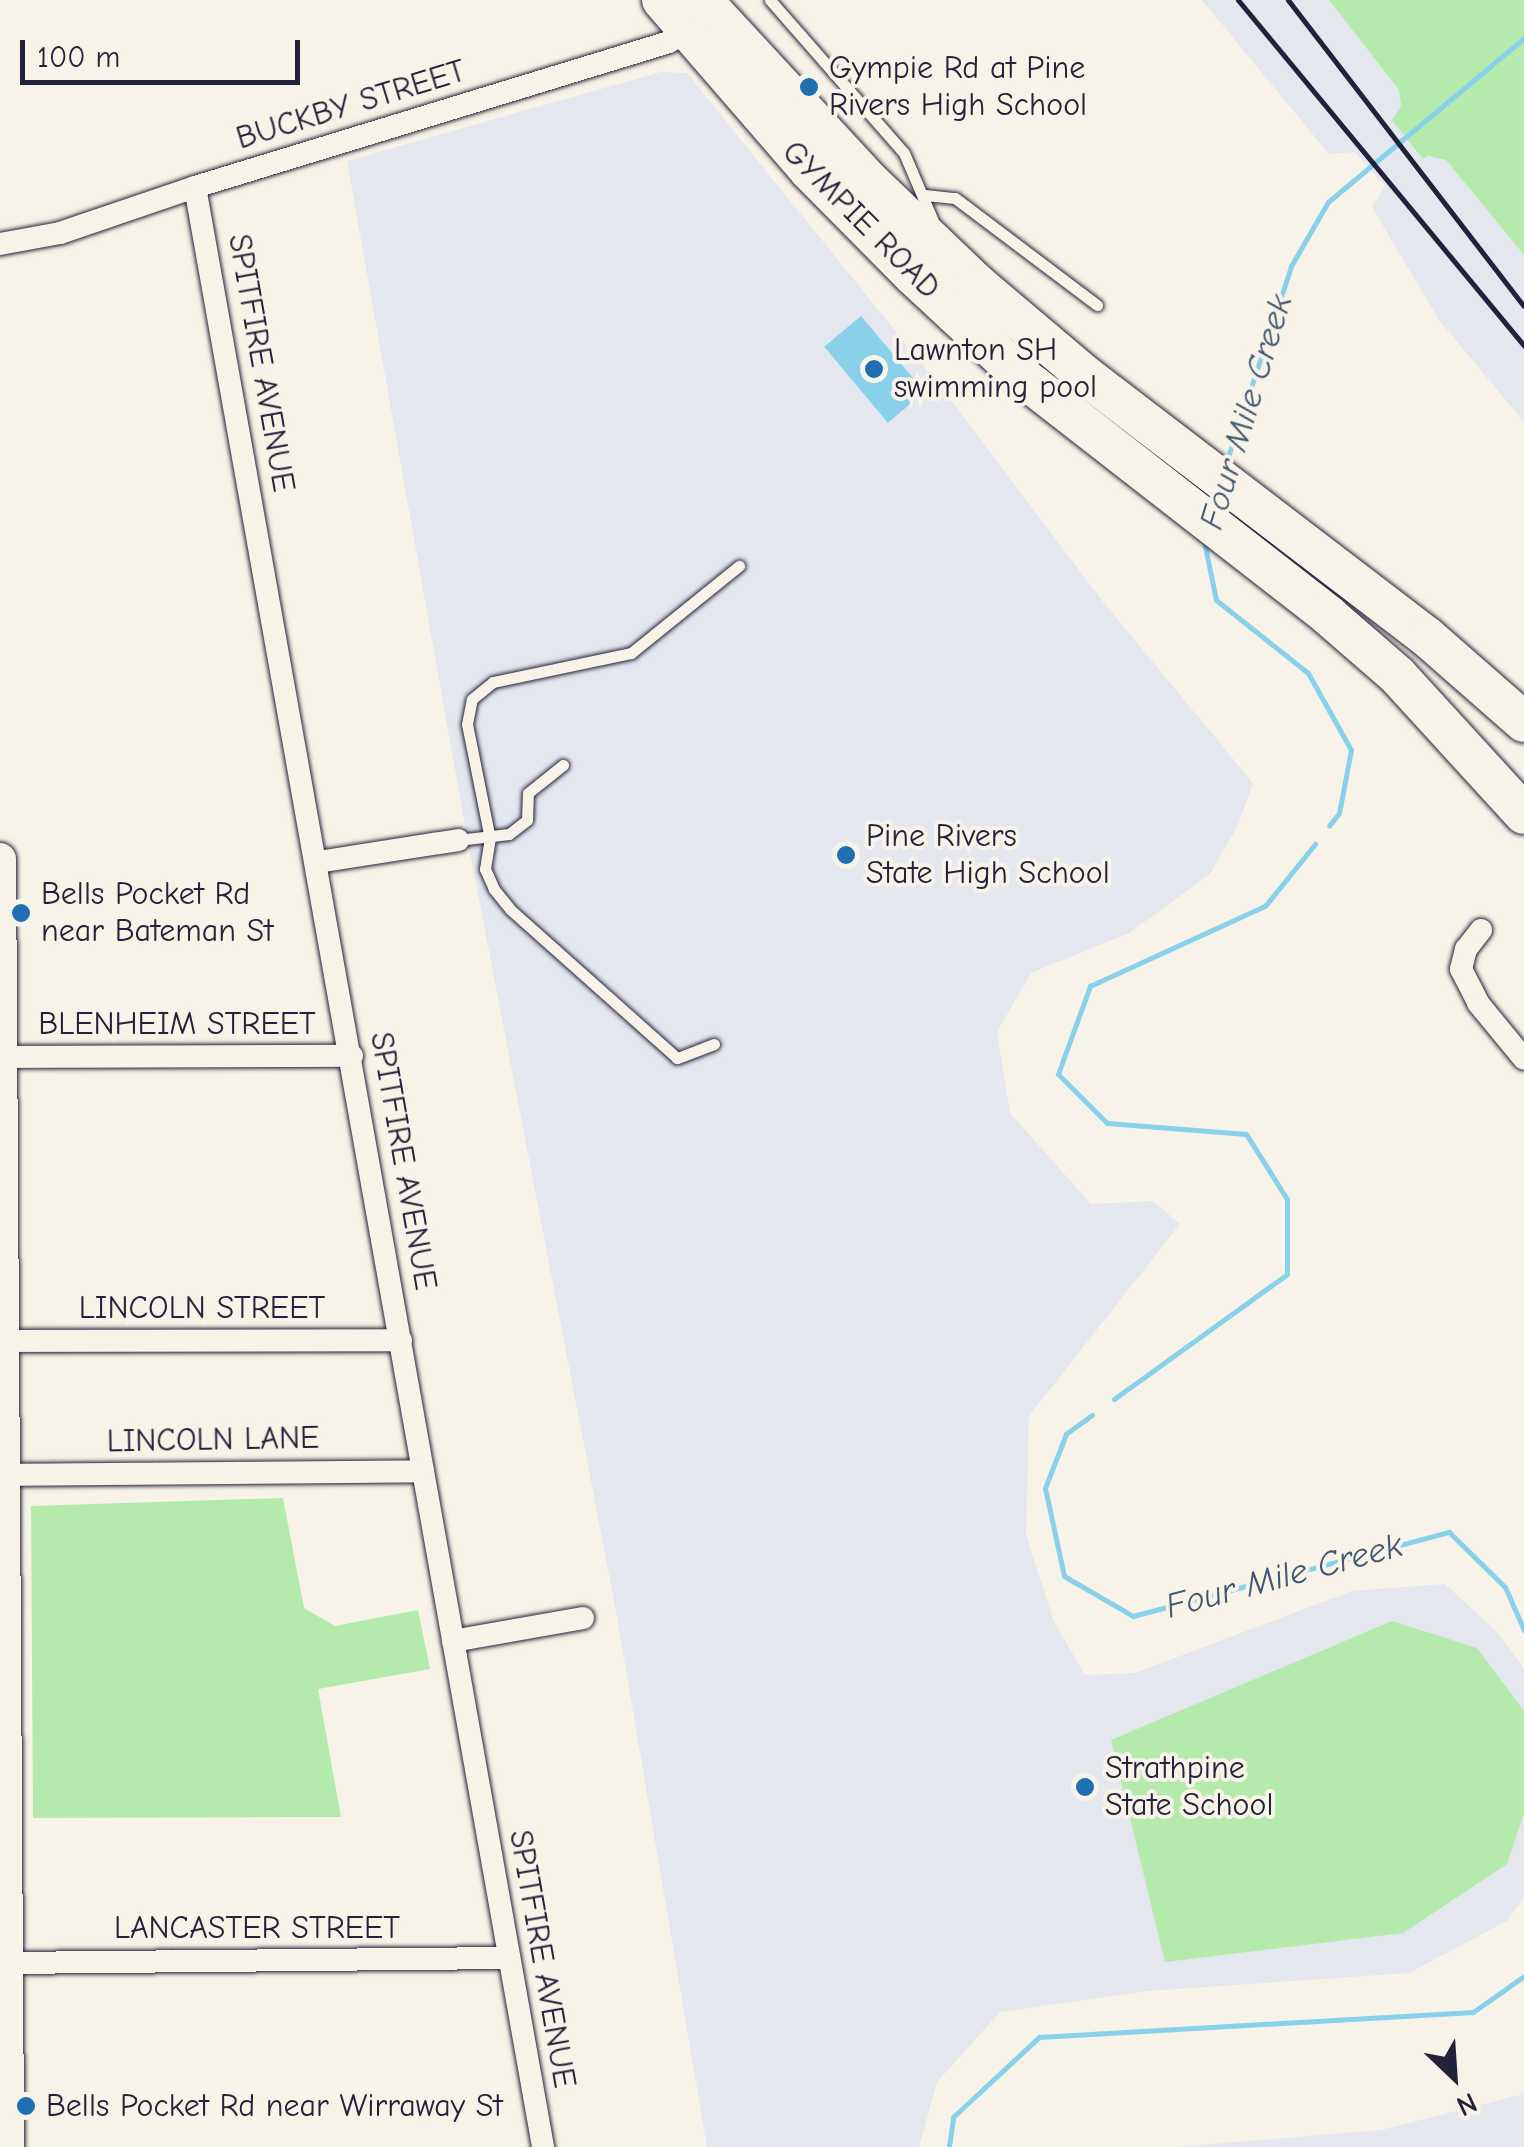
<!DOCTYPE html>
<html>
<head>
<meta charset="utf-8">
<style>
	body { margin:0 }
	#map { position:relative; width:1524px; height:2147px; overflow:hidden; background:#f7f3e8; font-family:"Comic Neue",sans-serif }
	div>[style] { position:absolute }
	.built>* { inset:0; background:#e4e7ed }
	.green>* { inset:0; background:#b5eaad }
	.water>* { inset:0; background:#89d0ea; transform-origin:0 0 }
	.stream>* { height:5px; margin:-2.5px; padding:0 2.5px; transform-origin:2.5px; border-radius:2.5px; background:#89d0ea }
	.roads { filter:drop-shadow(0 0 2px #22223b) drop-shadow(0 0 2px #22223b) }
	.lane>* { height:11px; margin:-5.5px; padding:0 5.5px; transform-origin:5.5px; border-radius:5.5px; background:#f7f3e8 }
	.street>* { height:22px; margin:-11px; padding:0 11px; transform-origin:11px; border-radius:11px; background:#f7f3e8 }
	.secondary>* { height:32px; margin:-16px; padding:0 16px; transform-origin:16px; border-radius:16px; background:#f7f3e8 }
	.highway>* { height:40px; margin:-20px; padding:0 20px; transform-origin:20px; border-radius:20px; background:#f7f3e8 }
	.rail>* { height:5px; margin:-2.5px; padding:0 2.5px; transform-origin:2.5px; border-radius:2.5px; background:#22223b }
	.dots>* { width:28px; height:28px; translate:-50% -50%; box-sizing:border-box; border:5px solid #f7f3e8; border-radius:50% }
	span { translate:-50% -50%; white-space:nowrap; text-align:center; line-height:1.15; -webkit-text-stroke:8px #f7f3e8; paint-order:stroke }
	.poi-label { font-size:32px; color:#22223b }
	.left { translate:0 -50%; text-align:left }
	.street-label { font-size:32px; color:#22223b }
	.water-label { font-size:35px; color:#415670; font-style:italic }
	.north { position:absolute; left:1404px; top:2027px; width:100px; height:100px; -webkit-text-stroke:8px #f7f3e8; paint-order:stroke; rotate:155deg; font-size:28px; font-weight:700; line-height:40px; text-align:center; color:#22223b }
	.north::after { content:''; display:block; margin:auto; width:35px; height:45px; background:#22223b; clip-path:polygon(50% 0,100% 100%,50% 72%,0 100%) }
	.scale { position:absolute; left:20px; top:40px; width:280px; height:45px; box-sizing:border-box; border:5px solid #22223b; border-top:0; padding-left:12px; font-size:30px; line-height:35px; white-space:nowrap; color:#22223b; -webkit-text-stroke:8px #f7f3e8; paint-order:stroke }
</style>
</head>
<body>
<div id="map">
	<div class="built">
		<div style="clip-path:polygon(1202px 0,1329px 0,1399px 90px,1401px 106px,1428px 156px,1446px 160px,1524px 255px,1524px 422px,1439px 320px,1372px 207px,1385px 186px,1355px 152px,1329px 154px)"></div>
		<div style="clip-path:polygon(661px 72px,687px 73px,947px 395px,1104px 603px,1253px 783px,1238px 825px,1210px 874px,1129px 933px,1031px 973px,997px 1032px,1010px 1113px,1091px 1204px,1153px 1201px,1180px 1224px,1029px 1416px,1026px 1535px,1054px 1622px,1085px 1675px,1135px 1673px,1352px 1591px,1445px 1584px,1496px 1631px,1524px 1668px,1524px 1898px,1507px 1921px,1409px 1973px,1148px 1991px,1000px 2012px,937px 2082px,919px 2147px,707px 2147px,616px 1611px,467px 837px,347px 161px)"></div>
		<div style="clip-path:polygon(1524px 2094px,1524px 2147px,1176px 2147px,1381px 2130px)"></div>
	</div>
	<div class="green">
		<div style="clip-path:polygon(1329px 0,1524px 0,1524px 255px,1446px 160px,1428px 156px,1423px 159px,1392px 120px,1401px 106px,1399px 90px)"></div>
		<div style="clip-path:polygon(283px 1498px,304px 1608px,335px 1626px,418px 1610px,430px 1669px,318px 1689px,341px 1817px,33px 1818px,31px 1506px)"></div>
		<div style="clip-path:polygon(1392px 1621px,1477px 1648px,1524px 1711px,1524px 1813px,1507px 1864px,1403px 1933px,1165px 1962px,1111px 1740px)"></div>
	</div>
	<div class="water">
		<div style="left:861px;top:316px;width:99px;height:48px;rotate:50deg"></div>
	</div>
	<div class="stream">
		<div style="left:1226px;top:463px;width:207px;rotate:-71.7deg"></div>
		<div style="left:1291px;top:266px;width:74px;rotate:-60deg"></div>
		<div style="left:1328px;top:202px;width:256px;rotate:-39.9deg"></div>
		<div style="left:1204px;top:541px;width:60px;rotate:78.5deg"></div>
		<div style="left:1216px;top:600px;width:117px;rotate:38.4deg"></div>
		<div style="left:1308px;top:673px;width:88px;rotate:60.8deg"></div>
		<div style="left:1351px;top:750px;width:64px;rotate:100.8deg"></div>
		<div style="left:1339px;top:813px;width:16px;rotate:128deg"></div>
		<div style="left:1114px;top:1399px;width:213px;rotate:-35.8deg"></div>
		<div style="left:1287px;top:1274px;width:75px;rotate:-90deg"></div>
		<div style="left:1287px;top:1199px;width:77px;rotate:-122.2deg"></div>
		<div style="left:1246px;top:1134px;width:139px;rotate:-175.5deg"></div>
		<div style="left:1107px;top:1123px;width:69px;rotate:-135deg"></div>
		<div style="left:1058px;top:1074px;width:94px;rotate:-70deg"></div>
		<div style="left:1090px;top:986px;width:192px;rotate:-24.6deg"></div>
		<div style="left:1265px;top:906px;width:80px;rotate:-51.1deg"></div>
		<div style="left:1092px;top:1415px;width:32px;rotate:144deg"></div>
		<div style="left:1066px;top:1434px;width:58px;rotate:111.3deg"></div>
		<div style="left:1045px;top:1488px;width:90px;rotate:77.8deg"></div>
		<div style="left:1064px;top:1576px;width:80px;rotate:30.1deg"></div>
		<div style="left:1133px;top:1616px;width:327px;rotate:-14.9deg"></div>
		<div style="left:1449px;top:1532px;width:78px;rotate:44.5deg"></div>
		<div style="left:1505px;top:1587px;width:47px;rotate:66.2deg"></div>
		<div style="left:949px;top:2147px;width:30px;rotate:-82deg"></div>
		<div style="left:953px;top:2117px;width:117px;rotate:-42.9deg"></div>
		<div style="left:1039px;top:2037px;width:435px;rotate:-3.3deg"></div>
		<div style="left:1473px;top:2012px;width:62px;rotate:-35.2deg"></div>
	</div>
	<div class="roads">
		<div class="lane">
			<div style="left:770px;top:0;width:203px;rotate:48.8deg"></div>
			<div style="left:904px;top:153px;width:82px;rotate:66.9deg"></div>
			<div style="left:925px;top:195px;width:30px;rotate:6deg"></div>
			<div style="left:955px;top:198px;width:178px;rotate:37deg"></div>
			<div style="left:458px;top:840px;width:51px;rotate:-6.7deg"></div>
			<div style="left:509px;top:834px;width:23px;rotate:-38deg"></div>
			<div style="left:527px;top:820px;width:27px;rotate:-88deg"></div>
			<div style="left:528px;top:793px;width:45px;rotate:-38.7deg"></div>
			<div style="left:714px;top:1044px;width:40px;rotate:159deg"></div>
			<div style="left:677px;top:1058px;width:224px;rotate:-138.3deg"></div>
			<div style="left:510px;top:909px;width:26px;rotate:-129deg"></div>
			<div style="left:494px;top:889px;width:22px;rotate:-114deg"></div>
			<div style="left:485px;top:869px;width:30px;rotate:-81deg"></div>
			<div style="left:490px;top:839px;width:117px;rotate:-101.3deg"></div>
			<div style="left:467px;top:724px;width:25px;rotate:-79deg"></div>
			<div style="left:472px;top:699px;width:27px;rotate:-39deg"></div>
			<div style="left:493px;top:682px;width:141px;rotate:-11.9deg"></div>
			<div style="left:631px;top:653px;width:139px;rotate:-38.9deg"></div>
		</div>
		<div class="street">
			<div style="left:195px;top:187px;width:1991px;rotate:79.93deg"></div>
			<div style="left:0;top:244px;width:61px;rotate:-10.4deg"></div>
			<div style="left:60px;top:233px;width:143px;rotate:-18.8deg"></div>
			<div style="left:195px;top:187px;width:495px;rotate:-17deg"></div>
			<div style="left:668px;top:42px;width:31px;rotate:-25deg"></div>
			<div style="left:318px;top:862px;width:142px;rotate:-8.9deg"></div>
			<div style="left:1481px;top:930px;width:24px;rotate:128deg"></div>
			<div style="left:1466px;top:949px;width:21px;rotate:104deg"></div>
			<div style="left:1461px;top:969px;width:38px;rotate:63deg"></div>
			<div style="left:1478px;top:1003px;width:72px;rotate:50.6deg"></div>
			<div style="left:2px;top:1057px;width:350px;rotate:-0.2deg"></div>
			<div style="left:3px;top:1341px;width:398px;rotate:-0.1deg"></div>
			<div style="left:3px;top:1475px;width:420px;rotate:-0.5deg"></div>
			<div style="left:453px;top:1641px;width:132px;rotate:-10deg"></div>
			<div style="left:6px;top:1963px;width:503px;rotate:-0.57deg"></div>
		</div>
		<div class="secondary">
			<div style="left:0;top:859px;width:1288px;rotate:89.64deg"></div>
		</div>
		<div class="highway">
			<div style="left:662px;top:0;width:225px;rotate:49.1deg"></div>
			<div style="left:809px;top:170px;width:146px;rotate:45.3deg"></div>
			<div style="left:912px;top:274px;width:154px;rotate:42.9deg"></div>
			<div style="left:1025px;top:379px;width:385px;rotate:37.9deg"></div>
			<div style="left:1329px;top:616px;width:90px;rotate:40.9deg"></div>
			<div style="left:1397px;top:675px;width:188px;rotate:47.6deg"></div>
			<div style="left:702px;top:0;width:245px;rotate:47.3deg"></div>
			<div style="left:868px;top:180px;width:152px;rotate:43.7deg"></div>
			<div style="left:978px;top:285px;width:143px;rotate:40.2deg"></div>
			<div style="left:1087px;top:377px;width:428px;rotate:37.4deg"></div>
			<div style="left:1427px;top:637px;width:129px;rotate:41.2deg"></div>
		</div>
	</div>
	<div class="rail">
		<div style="left:1238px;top:0;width:449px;rotate:50.4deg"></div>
		<div style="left:1288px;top:0;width:386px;rotate:52.4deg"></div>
	</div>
	<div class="dots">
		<div style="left:809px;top:87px;background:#1f6fb2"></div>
		<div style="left:874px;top:369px;background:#1f6fb2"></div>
		<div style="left:846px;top:855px;background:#1f6fb2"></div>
		<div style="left:21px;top:913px;background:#1f6fb2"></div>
		<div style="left:1085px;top:1787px;background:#1f6fb2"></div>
		<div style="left:26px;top:2106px;background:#1f6fb2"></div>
	</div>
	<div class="poi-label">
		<span class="left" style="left:829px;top:87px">Gympie Rd at Pine<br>Rivers High School</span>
		<span class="left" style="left:894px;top:369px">Lawnton SH<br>swimming pool</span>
		<span class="left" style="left:866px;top:855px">Pine Rivers<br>State High School</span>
		<span class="left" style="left:41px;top:913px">Bells Pocket Rd<br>near Bateman St</span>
		<span class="left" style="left:1105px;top:1787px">Strathpine<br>State School</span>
		<span class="left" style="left:46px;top:2106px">Bells Pocket Rd near Wirraway St</span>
	</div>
	<div class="street-label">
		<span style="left:351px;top:105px;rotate:-17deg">BUCKBY STREET</span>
		<span style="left:861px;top:220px;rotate:45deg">GYMPIE ROAD</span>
		<span style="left:261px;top:363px;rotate:80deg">SPITFIRE AVENUE</span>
		<span style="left:177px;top:1024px">BLENHEIM STREET</span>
		<span style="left:403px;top:1161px;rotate:80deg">SPITFIRE AVENUE</span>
		<span style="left:202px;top:1308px">LINCOLN STREET</span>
		<span style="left:213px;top:1440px;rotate:-1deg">LINCOLN LANE</span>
		<span style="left:257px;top:1928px">LANCASTER STREET</span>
		<span style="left:542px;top:1959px;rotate:80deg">SPITFIRE AVENUE</span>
	</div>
	<div class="water-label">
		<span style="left:1246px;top:412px;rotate:-73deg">Four Mile Creek</span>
		<span style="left:1284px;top:1576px;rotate:-15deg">Four Mile Creek</span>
	</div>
	<div class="north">N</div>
	<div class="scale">100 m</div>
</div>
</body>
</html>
